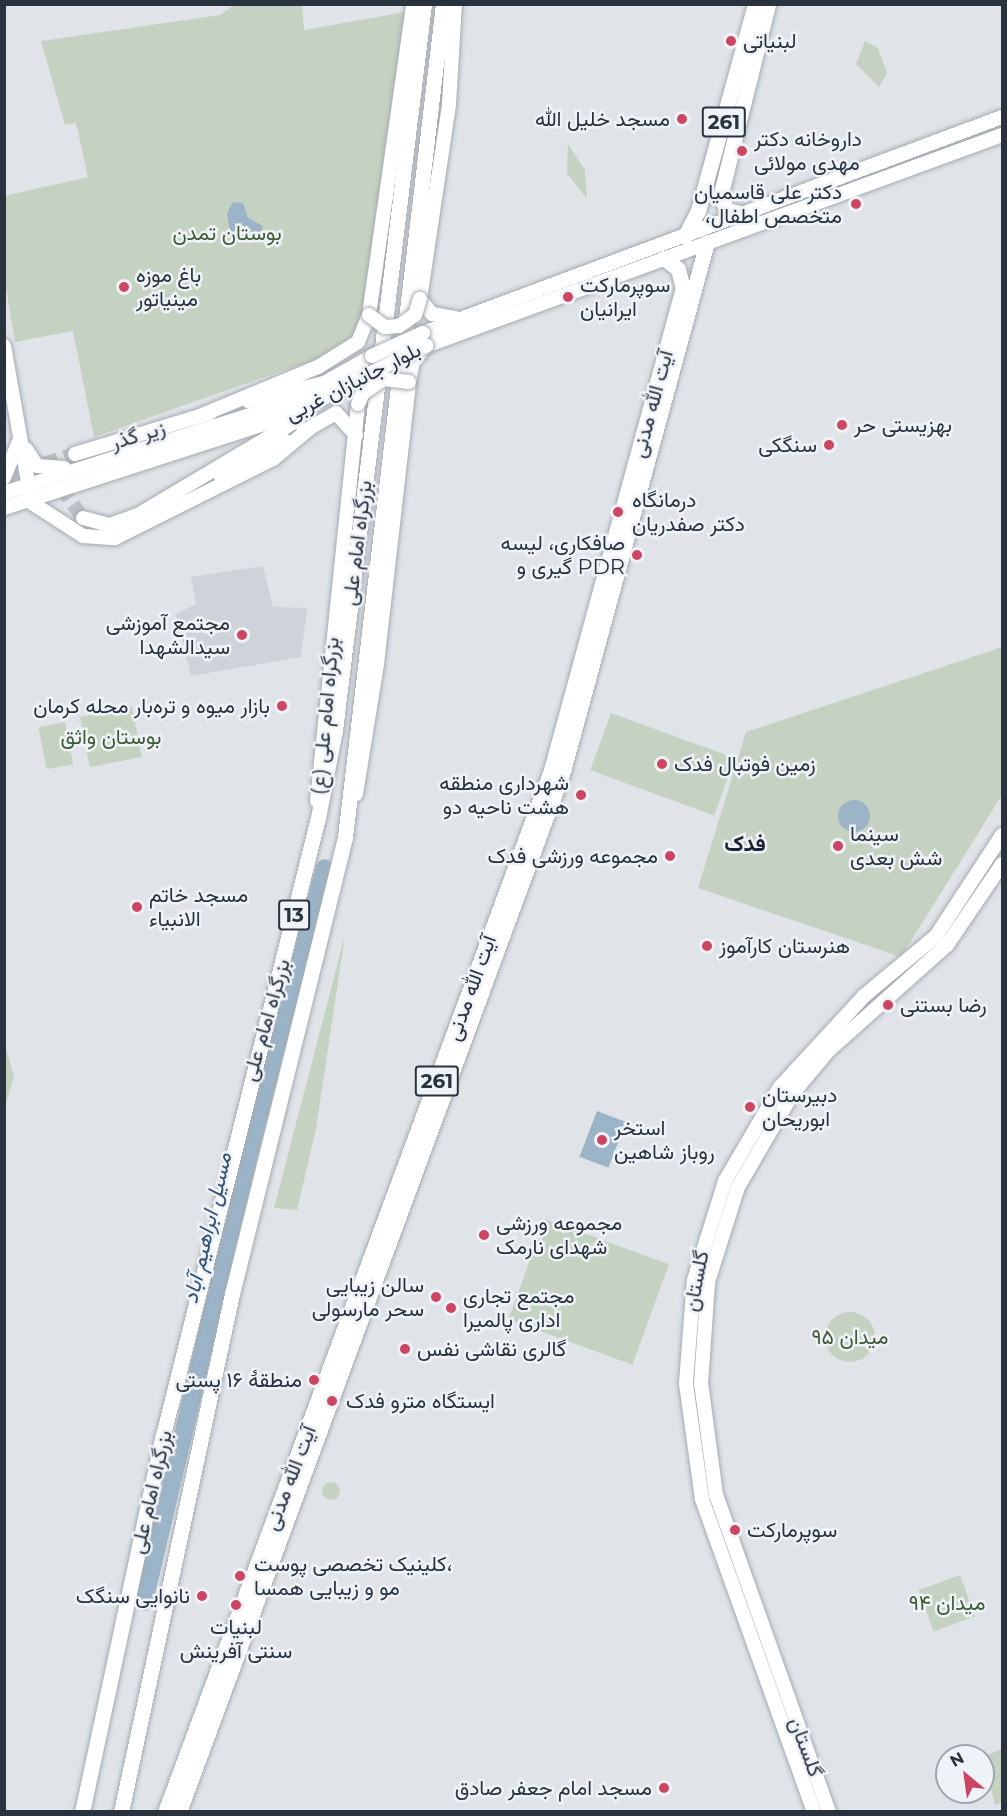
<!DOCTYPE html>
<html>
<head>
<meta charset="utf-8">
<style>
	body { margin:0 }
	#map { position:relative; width:1007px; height:1816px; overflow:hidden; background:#e0e4e8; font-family:Montserrat,Vazirmatn,sans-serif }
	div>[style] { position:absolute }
	.built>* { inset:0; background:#ced3da }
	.green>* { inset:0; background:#c6d2c1; transform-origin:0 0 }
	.round { border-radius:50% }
	.water>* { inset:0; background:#9bb4c8; transform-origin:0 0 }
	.river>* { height:18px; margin:-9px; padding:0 9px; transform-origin:9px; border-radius:9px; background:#9bb4c8 }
	.secondary-tunnel>* { height:14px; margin-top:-7px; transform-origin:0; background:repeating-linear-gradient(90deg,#bbc1c6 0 14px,transparent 0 21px) }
	.roads { filter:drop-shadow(0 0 2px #a5abb2) drop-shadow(0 0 2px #a5abb2) }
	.secondary>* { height:14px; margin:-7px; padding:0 7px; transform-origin:7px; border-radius:7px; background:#fff }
	.primary>* { height:15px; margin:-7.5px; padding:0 7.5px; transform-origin:7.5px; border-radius:7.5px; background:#fff }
	.trunk>* { height:15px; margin:-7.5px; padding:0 7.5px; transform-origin:7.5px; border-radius:7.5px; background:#fff }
	.bridges { filter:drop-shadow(0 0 2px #a5abb2) drop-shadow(0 0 2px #a5abb2) }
	.secondary-bridge>* { height:14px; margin:-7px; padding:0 7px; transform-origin:7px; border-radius:7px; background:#fff }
	.dots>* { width:16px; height:16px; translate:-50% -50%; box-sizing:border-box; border:3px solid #eff2f6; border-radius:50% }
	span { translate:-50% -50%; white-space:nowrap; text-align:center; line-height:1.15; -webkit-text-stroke:5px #eff2f6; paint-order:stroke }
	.shield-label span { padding:2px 4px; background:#eff2f6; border:2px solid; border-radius:4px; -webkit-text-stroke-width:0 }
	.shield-label { font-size:20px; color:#29333f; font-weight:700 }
	.poi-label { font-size:21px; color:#29333f }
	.left { translate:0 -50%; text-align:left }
	.right { translate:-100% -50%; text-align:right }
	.park-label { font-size:21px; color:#405b36 }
	.street-label { font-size:21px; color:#29333f }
	.neighbourhood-label { font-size:22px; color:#1b2430; font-weight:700 }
	.water-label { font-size:22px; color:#335473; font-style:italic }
	.frame { position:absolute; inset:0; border:6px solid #29333f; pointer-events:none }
	.north { position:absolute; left:935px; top:1744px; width:60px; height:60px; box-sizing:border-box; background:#eff2f6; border:2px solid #a0a6ad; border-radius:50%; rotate:331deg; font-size:16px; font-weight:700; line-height:24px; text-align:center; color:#29333f }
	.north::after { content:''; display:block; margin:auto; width:21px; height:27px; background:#cc4664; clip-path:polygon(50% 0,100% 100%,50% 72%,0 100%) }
</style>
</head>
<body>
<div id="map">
	<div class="built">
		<div style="clip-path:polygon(263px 566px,273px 607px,307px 608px,301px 657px,191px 676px,176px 614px,196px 604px,191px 577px)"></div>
	</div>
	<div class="green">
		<div style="clip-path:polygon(234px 5px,302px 5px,304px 30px,405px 12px,365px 312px,354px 335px,319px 358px,94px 437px,73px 331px,15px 342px,5px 282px,4px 196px,88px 177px,76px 123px,65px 125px,41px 41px,220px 15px)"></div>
		<div style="clip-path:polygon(865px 41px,878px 48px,887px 73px,879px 87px,856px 64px)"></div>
		<div style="clip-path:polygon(568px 144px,585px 170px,587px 199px,567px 173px)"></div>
		<div style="clip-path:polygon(1002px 647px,1002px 795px,901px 957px,698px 888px,746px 732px)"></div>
		<div style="left:132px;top:707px;width:51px;height:53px;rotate:79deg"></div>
		<div style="left:611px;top:713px;width:132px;height:61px;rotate:20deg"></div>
		<div style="left:65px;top:722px;width:43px;height:27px;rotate:79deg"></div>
		<div style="clip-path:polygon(345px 935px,316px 1129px,297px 1210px,274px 1208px)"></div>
		<div style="clip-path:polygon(4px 1043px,14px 1076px,5px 1107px,4px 1107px)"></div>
		<div style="left:545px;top:1219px;width:132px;height:107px;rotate:20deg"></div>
		<div class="round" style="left:825px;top:1312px;width:50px;height:50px"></div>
		<div class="round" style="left:322px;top:1482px;width:18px;height:18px"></div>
		<div style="left:960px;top:1575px;width:44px;height:44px;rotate:70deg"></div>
		<div style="clip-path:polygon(1002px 1749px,1002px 1802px,995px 1805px,983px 1757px)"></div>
	</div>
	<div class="water">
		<div style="clip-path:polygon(233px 202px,243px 203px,248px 218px,263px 226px,258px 238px,243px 240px,230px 232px,227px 213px)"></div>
		<div class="round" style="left:838px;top:800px;width:32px;height:32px"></div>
		<div style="left:597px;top:1111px;width:31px;height:49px;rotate:21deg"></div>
	</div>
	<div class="river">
		<div style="left:144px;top:1602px;width:477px;rotate:-76.8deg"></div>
		<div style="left:253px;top:1138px;width:279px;rotate:-75.1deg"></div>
	</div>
	<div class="secondary-tunnel">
		<div style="left:75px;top:454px;width:36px;rotate:113deg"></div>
		<div style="left:61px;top:487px;width:38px;rotate:55deg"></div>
		<div style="left:4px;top:476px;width:74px;rotate:-17.2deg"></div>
	</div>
	<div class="roads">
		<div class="secondary">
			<div style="left:455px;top:318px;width:23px;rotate:-170deg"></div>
			<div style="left:432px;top:314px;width:19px;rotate:-129deg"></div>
			<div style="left:420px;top:299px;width:197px;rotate:-81.5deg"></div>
			<div style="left:449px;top:104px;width:100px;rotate:-86.6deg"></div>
			<div style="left:423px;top:333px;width:618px;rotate:-20.46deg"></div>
			<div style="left:4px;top:346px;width:150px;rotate:80deg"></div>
			<div style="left:248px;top:401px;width:78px;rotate:-13.3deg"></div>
			<div style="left:324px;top:383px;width:55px;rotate:-29.4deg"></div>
			<div style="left:202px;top:415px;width:126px;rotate:-22.5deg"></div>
			<div style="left:318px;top:367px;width:47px;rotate:-32deg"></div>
			<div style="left:358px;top:342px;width:29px;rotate:-68deg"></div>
			<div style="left:369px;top:315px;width:314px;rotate:-81.9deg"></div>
			<div style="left:303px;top:432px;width:38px;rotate:-30deg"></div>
			<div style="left:336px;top:413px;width:30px;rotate:48deg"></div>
			<div style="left:26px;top:449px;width:20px;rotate:57deg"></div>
			<div style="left:37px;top:466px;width:27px;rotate:4deg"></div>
			<div style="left:75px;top:454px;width:141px;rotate:-16.9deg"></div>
			<div style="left:220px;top:475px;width:74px;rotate:-27.3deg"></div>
			<div style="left:4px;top:478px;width:38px;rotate:-68deg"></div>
			<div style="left:4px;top:493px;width:288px;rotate:-17.6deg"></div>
			<div style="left:279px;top:406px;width:51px;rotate:-27.1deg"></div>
			<div style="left:32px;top:503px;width:61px;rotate:32.9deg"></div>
			<div style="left:83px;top:536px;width:32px;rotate:4deg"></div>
			<div style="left:115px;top:538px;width:177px;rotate:-26.6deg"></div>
			<div style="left:273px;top:459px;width:47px;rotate:-39.8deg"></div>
			<div style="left:4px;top:508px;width:299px;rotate:-17.9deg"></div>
			<div style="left:289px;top:416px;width:90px;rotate:-27.7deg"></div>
			<div style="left:83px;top:518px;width:27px;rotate:15deg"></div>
			<div style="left:109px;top:525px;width:31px;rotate:-19deg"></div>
			<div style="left:138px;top:515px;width:187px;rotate:-30.8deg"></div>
			<div style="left:356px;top:794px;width:132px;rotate:-80.8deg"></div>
			<div style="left:377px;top:664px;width:284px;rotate:-83.5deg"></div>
			<div style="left:409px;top:382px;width:20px;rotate:-79deg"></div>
			<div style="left:413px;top:362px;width:21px;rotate:-51deg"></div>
			<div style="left:426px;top:346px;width:613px;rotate:-20.12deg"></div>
			<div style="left:317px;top:801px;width:399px;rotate:-84.1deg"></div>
			<div style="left:814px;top:1812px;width:332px;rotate:-109.7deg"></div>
			<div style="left:702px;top:1499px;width:117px;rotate:-97.9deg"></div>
			<div style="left:686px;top:1383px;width:103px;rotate:-85.6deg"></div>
			<div style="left:694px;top:1280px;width:104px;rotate:-72.6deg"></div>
			<div style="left:725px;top:1181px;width:109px;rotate:-59.7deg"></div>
			<div style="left:780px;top:1087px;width:124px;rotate:-47.3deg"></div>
			<div style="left:864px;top:996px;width:94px;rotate:-39.8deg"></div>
			<div style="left:936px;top:936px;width:121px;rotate:-56.8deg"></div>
			<div style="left:829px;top:1812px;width:337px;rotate:-109.6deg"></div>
			<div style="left:716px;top:1495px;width:113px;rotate:-97.6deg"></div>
			<div style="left:701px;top:1383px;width:101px;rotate:-86deg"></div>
			<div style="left:708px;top:1282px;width:100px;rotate:-72.5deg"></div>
			<div style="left:738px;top:1187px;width:109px;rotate:-59.7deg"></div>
			<div style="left:793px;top:1093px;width:56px;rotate:-50.1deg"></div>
			<div style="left:829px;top:1050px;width:158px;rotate:-41.7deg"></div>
			<div style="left:947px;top:945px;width:98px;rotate:-55.8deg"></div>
		</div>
		<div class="primary">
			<div style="left:744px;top:214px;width:17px;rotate:-167deg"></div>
			<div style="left:727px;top:210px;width:15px;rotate:-118deg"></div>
			<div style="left:720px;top:197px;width:199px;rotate:-76deg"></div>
			<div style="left:685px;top:236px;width:28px;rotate:-63deg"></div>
			<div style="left:698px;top:211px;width:215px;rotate:-74.6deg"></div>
			<div style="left:165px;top:1812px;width:1111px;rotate:-69.67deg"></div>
			<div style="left:551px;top:770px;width:500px;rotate:-74.7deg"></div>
			<div style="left:683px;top:288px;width:20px;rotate:-105deg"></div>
			<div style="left:678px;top:269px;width:18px;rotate:-142deg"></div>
			<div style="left:179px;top:1812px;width:1110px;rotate:-69.75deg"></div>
			<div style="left:563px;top:771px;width:548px;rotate:-74.77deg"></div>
		</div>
		<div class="trunk">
			<div style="left:82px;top:1812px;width:386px;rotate:-77.9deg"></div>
			<div style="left:163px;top:1435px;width:636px;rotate:-75.9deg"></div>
			<div style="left:318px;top:818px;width:90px;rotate:-79.1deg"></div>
			<div style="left:335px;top:730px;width:731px;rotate:-83.01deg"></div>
			<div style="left:121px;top:1812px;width:530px;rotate:-77.91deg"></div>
			<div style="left:232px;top:1294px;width:471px;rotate:-76.1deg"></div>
			<div style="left:345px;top:837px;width:839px;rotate:-83.29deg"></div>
		</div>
	</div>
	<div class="bridges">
		<div class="secondary-bridge">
			<div style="left:369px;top:315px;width:20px;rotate:37deg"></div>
			<div style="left:385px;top:327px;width:14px;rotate:-4deg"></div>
			<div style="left:399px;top:326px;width:19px;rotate:-35deg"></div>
			<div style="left:415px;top:315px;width:17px;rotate:-73deg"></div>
			<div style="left:372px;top:356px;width:56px;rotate:-24.3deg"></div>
			<div style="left:369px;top:374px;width:64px;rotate:-26.2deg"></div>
			<div style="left:358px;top:404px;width:12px;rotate:-66deg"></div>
			<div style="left:363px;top:393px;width:25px;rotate:-34deg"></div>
			<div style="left:384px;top:379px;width:25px;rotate:7deg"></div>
		</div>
	</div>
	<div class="dots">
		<div style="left:731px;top:41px;background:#cc4664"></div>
		<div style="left:682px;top:119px;background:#cc4664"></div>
		<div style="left:742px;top:151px;background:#cc4664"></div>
		<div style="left:856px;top:204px;background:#cc4664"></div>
		<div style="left:124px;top:287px;background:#cc4664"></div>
		<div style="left:568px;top:297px;background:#cc4664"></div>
		<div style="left:842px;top:425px;background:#cc4664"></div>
		<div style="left:829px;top:445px;background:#cc4664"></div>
		<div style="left:618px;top:512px;background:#cc4664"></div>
		<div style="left:637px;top:555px;background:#cc4664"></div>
		<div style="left:242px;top:635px;background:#cc4664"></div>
		<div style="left:282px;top:706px;background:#cc4664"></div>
		<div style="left:662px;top:764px;background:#cc4664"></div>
		<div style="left:581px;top:795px;background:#cc4664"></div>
		<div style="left:838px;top:846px;background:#cc4664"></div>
		<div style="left:670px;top:856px;background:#cc4664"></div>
		<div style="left:137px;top:907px;background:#cc4664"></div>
		<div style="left:707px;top:946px;background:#cc4664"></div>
		<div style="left:888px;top:1005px;background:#cc4664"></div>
		<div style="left:750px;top:1107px;background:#cc4664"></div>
		<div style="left:602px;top:1140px;background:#cc4664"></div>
		<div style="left:484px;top:1235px;background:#cc4664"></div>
		<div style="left:436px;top:1297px;background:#cc4664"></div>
		<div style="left:451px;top:1308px;background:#cc4664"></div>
		<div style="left:405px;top:1349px;background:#cc4664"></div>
		<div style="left:314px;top:1380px;background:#cc4664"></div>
		<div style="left:332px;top:1401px;background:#cc4664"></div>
		<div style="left:735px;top:1530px;background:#cc4664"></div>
		<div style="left:240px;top:1576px;background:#cc4664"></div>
		<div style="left:202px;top:1596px;background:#cc4664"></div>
		<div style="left:236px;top:1605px;background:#cc4664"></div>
		<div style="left:664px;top:1788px;background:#cc4664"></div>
	</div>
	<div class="shield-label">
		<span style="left:724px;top:122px">261</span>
		<span style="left:294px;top:915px">13</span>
		<span style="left:437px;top:1081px">261</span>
	</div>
	<div class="poi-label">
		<span class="left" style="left:743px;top:41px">لبنیاتی</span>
		<span class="right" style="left:670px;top:119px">مسجد خلیل الله</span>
		<span class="left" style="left:754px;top:151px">داروخانه دکتر<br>مهدی مولائی</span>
		<span class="right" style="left:842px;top:204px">دکتر علی قاسمیان<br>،متخصص اطفال</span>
		<span class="left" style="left:136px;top:287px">باغ موزه<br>مینیاتور</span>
		<span class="left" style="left:580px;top:297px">سوپرمارکت<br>ایرانیان</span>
		<span class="left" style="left:854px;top:425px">بهزیستی حر</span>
		<span class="right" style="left:817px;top:445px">سنگکی</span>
		<span class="left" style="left:632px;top:512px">درمانگاه<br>دکتر صفدریان</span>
		<span class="right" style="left:625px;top:555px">صافکاری، لیسه<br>گیری و PDR</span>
		<span class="right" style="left:230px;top:635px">مجتمع آموزشی<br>سیدالشهدا</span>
		<span class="right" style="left:270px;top:706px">بازار میوه و تره‌بار محله کرمان</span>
		<span class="left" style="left:674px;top:764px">زمین فوتبال فدک</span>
		<span class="right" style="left:569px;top:795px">شهرداری منطقه<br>هشت ناحیه دو</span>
		<span class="left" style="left:850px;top:846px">سینما<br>شش بعدی</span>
		<span class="right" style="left:658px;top:856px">مجموعه ورزشی فدک</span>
		<span class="left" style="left:149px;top:907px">مسجد خاتم<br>الانبیاء</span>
		<span class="left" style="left:719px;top:946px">هنرستان کارآموز</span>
		<span class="left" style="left:900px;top:1005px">رضا بستنی</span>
		<span class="left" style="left:762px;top:1107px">دبیرستان<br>ابوریحان</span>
		<span class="left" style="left:614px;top:1140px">استخر<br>روباز شاهین</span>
		<span class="left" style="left:496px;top:1235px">مجموعه ورزشی<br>شهدای نارمک</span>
		<span class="right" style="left:424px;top:1297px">سالن زیبایی<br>سحر مارسولی</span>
		<span class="left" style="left:463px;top:1308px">مجتمع تجاری<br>اداری پالمیرا</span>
		<span class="left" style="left:417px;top:1349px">گالری نقاشی نفس</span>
		<span class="right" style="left:302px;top:1380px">منطقهٔ ۱۶ پستی</span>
		<span class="left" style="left:346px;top:1401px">ایستگاه مترو فدک</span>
		<span class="left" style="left:747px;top:1530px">سوپرمارکت</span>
		<span class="left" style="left:254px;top:1576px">کلینیک تخصصی پوست،<br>مو و زیبایی همسا</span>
		<span class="right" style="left:190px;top:1596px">نانوایی سنگک</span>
		<span style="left:236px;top:1639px">لبنیات<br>سنتی آفرینش</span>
		<span class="right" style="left:652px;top:1788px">مسجد امام جعفر صادق</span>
	</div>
	<div class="park-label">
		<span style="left:227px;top:233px">بوستان تمدن</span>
		<span style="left:111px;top:737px">بوستان واثق</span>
		<span style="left:850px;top:1337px">میدان ۹۵</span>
		<span style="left:947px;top:1603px">میدان ۹۴</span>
	</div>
	<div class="street-label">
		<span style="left:353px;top:382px;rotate:-27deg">بلوار جانبازان غربی</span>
		<span style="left:652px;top:404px;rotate:-75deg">آیت الله مدنی</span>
		<span style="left:138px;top:435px;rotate:-17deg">زیر گذر</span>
		<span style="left:357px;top:543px;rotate:-83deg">بزرگراه امام علی</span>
		<span style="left:325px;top:716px;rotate:-85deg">بزرگراه امام علی (ع)</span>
		<span style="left:471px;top:988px;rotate:-70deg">آیت الله مدنی</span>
		<span style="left:266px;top:1020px;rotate:-74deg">بزرگراه امام علی</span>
		<span style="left:696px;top:1281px;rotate:-79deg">گلستان</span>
		<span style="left:290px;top:1478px;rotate:-69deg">آیت الله مدنی</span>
		<span style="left:151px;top:1492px;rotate:-77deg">بزرگراه امام علی</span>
		<span style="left:806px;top:1747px;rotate:70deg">گلستان</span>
	</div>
	<div class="neighbourhood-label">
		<span style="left:745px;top:844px">فدک</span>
	</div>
	<div class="water-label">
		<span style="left:207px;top:1228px;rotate:-77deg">مسیل ابراهیم آباد</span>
	</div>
	<div class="frame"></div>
	<div class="north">N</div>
</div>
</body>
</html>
